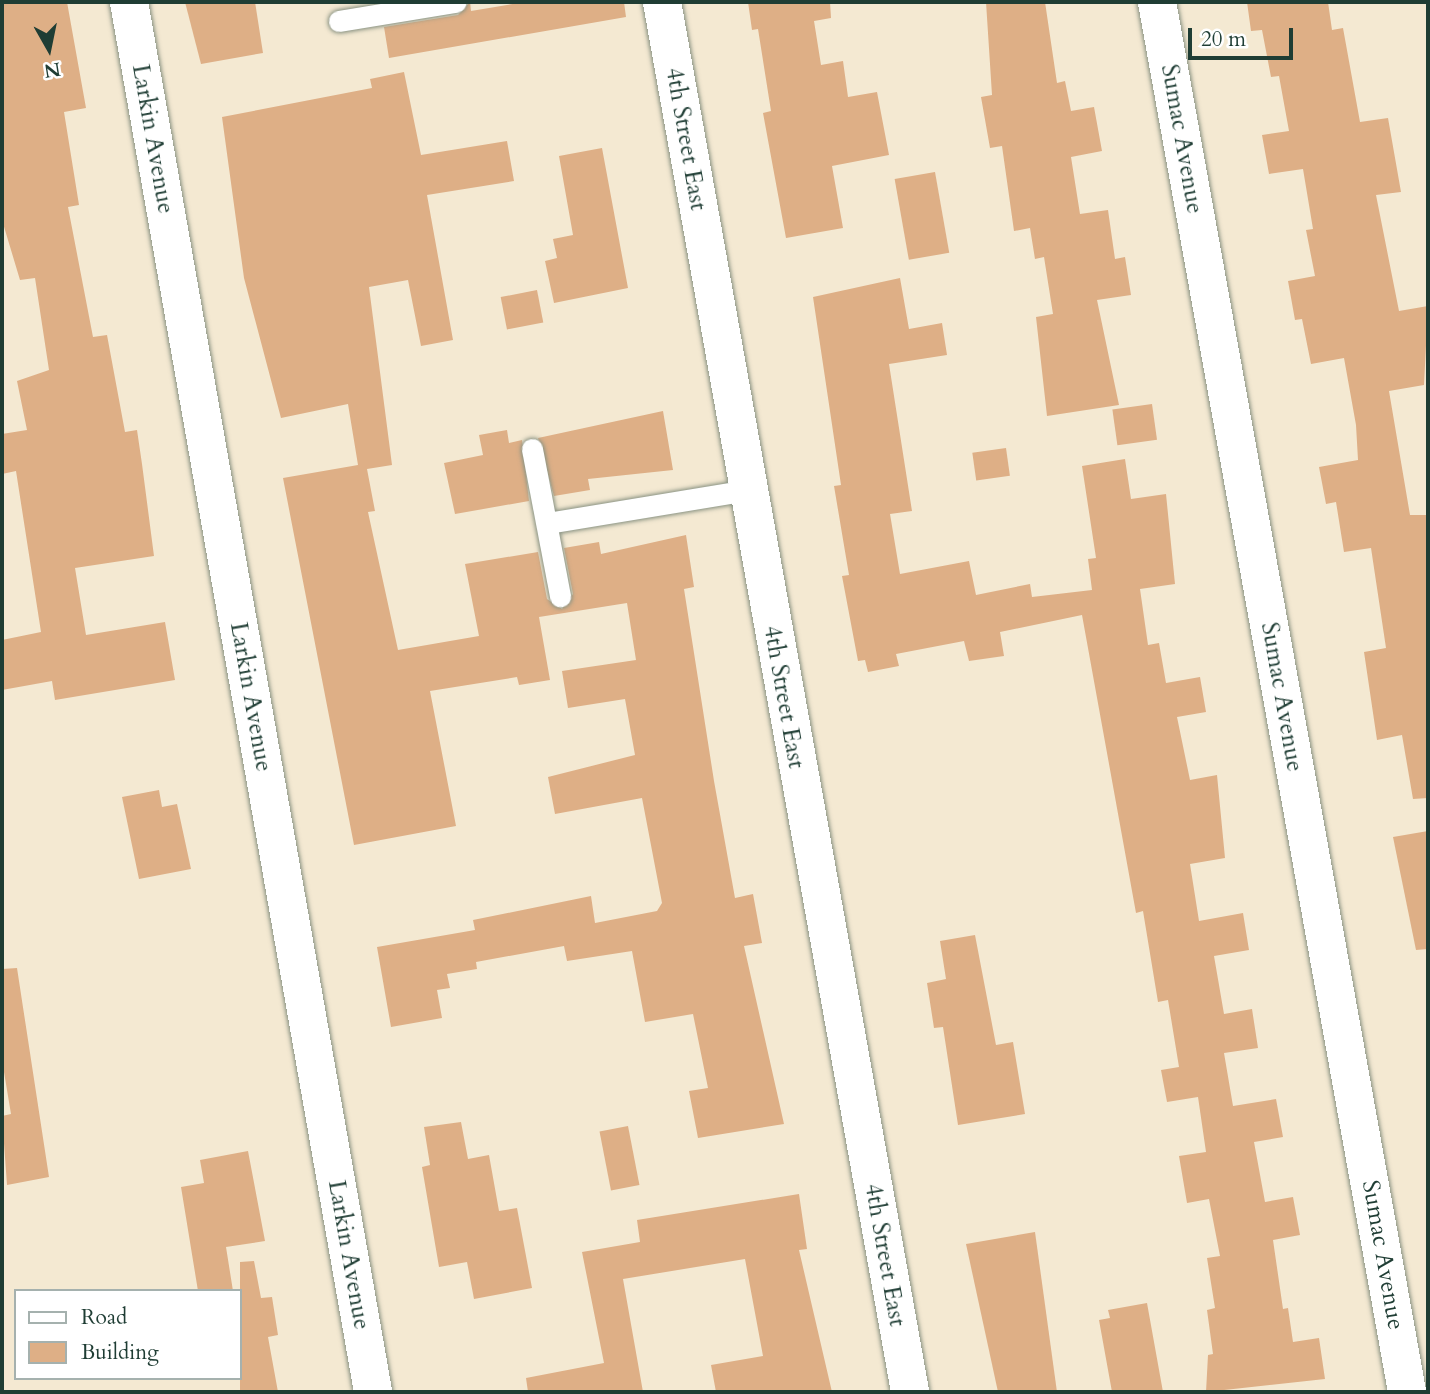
<!DOCTYPE html>
<html>
<head>
<meta charset="utf-8">
<style>
	body { margin:0 }
	#map { position:relative; width:1430px; height:1394px; overflow:hidden; background:#f4e9d2; font-family:Cardo,serif }
	div>[style] { position:absolute }
	.building>* { inset:0; background:#deaf86; transform-origin:0 0 }
	.roads { filter:drop-shadow(0 0 2px #8a9383) drop-shadow(0 0 2px #8a9383) }
	.lane>* { height:21px; margin:-10.5px; padding:0 10.5px; transform-origin:10.5px; border-radius:10.5px; background:#fff }
	.street>* { height:38px; margin:-19px; padding:0 19px; transform-origin:19px; border-radius:19px; background:#fff }
	span { translate:-50% -50%; white-space:nowrap; text-align:center; line-height:1.15; -webkit-text-stroke:5px #fff; paint-order:stroke }
	.street-label { font-size:24px; color:#1f3d34 }
	.frame { position:absolute; inset:0; border:4px solid #1f3d34; pointer-events:none }
	.legend { position:absolute; left:14px; top:1289px; width:228px; height:91px; box-sizing:border-box; background:#fff; border:2px solid #a5b1ae; margin:0; padding:9px 12px; list-style:none; font-size:21px; color:#1f3d34 }
	.legend li { display:flex; align-items:center; gap:14px; height:35px }
	.legend b { width:35px; border:2px solid #a5b1ae }
	.north { position:absolute; left:14px; top:14px; width:70px; height:70px; -webkit-text-stroke:5px #fff; paint-order:stroke; rotate:171deg; font-size:19px; font-weight:700; line-height:28px; text-align:center; color:#1f3d34 }
	.north::after { content:''; display:block; margin:auto; width:24px; height:32px; background:#1f3d34; clip-path:polygon(50% 0,100% 100%,50% 72%,0 100%) }
	.scale { position:absolute; left:1188px; top:28px; width:105px; height:32px; box-sizing:border-box; border:4px solid #1f3d34; border-top:0; padding-left:9px; font-size:21px; line-height:24px; white-space:nowrap; color:#1f3d34; -webkit-text-stroke:5px #fff; paint-order:stroke }
</style>
</head>
<body>
<div id="map">
	<div class="building">
		<div style="clip-path:polygon(2px 2px,67px 2px,86px 108px,64px 112px,79px 205px,68px 207px,93px 337px,107px 335px,125px 432px,137px 430px,142px 464px,154px 556px,75px 568px,86px 635px,165px 622px,175px 680px,55px 700px,52px 681px,2px 690px,2px 640px,41px 632px,16px 471px,2px 474px,2px 434px,27px 430px,17px 381px,49px 370px,35px 278px,20px 280px,2px 220px)"></div>
		<div style="clip-path:polygon(185px 2px,255px 2px,263px 53px,201px 64px)"></div>
		<div style="clip-path:polygon(470px 2px,471px 11px,524px 2px,624px 2px,626px 17px,389px 58px,384px 27px,458px 15px)"></div>
		<div style="clip-path:polygon(748px 2px,830px 2px,831px 18px,814px 21px,821px 65px,843px 61px,848px 97px,877px 92px,889px 155px,832px 166px,843px 228px,786px 238px,763px 113px,771px 111px,758px 29px,752px 30px)"></div>
		<div style="clip-path:polygon(986px 2px,1045px 2px,1057px 83px,1065px 81px,1071px 111px,1094px 107px,1102px 151px,1071px 157px,1080px 214px,1108px 210px,1115px 259px,1125px 257px,1131px 295px,1097px 300px,1119px 405px,1047px 416px,1036px 317px,1053px 314px,1044px 257px,1035px 259px,1030px 228px,1014px 231px,1002px 146px,990px 148px,981px 97px,992px 95px)"></div>
		<div style="clip-path:polygon(1247px 2px,1328px 2px,1332px 30px,1343px 28px,1360px 122px,1388px 118px,1401px 192px,1376px 195px,1399px 311px,1428px 306px,1424px 385px,1389px 391px,1410px 515px,1428px 515px,1428px 798px,1413px 799px,1402px 735px,1377px 740px,1364px 652px,1386px 648px,1371px 548px,1344px 552px,1336px 502px,1326px 504px,1319px 467px,1358px 460px,1356px 425px,1344px 358px,1311px 364px,1302px 319px,1295px 320px,1288px 281px,1315px 276px,1306px 230px,1313px 229px,1303px 169px,1269px 174px,1262px 135px,1289px 131px,1279px 76px,1271px 77px,1262px 30px,1251px 31px)"></div>
		<div style="clip-path:polygon(404px 72px,421px 155px,507px 141px,514px 181px,427px 195px,453px 340px,421px 346px,408px 280px,369px 287px,392px 465px,367px 469px,375px 511px,368px 512px,398px 650px,479px 636px,465px 564px,538px 552px,547px 599px,562px 609px,573px 594px,564px 548px,599px 542px,601px 554px,686px 535px,694px 587px,684px 589px,714px 781px,735px 898px,753px 894px,762px 943px,744px 946px,784px 1124px,698px 1138px,689px 1091px,708px 1088px,693px 1014px,645px 1022px,632px 951px,567px 961px,564px 946px,476px 962px,477px 969px,447px 974px,450px 988px,437px 990px,442px 1018px,391px 1027px,377px 947px,475px 930px,473px 920px,591px 896px,595px 923px,657px 911px,662px 903px,642px 798px,555px 814px,548px 777px,635px 755px,625px 699px,568px 708px,562px 671px,636px 660px,627px 603px,539px 617px,550px 680px,519px 685px,517px 677px,430px 691px,456px 826px,354px 845px,283px 478px,358px 465px,348px 404px,281px 418px,244px 278px,222px 117px,372px 88px,370px 79px)"></div>
		<div style="clip-path:polygon(602px 148px,628px 288px,554px 303px,545px 261px,557px 258px,553px 239px,573px 235px,559px 156px)"></div>
		<div style="left:935px;top:172px;width:82px;height:41px;rotate:80deg"></div>
		<div style="clip-path:polygon(900px 278px,909px 329px,942px 323px,947px 355px,889px 364px,912px 511px,890px 514px,900px 574px,969px 561px,976px 595px,1030px 584px,1032px 597px,1092px 590px,1088px 559px,1096px 558px,1082px 466px,1125px 459px,1131px 499px,1166px 494px,1175px 584px,1140px 589px,1148px 645px,1159px 643px,1166px 683px,1200px 677px,1206px 712px,1177px 717px,1190px 780px,1217px 775px,1225px 858px,1190px 864px,1199px 921px,1243px 913px,1249px 950px,1214px 956px,1224px 1014px,1252px 1009px,1258px 1048px,1224px 1053px,1233px 1106px,1276px 1099px,1283px 1137px,1254px 1142px,1265px 1202px,1293px 1197px,1300px 1235px,1273px 1240px,1283px 1309px,1288px 1308px,1293px 1342px,1319px 1338px,1325px 1379px,1206px 1392px,1208px 1355px,1213px 1354px,1207px 1310px,1215px 1308px,1207px 1258px,1220px 1256px,1209px 1199px,1187px 1203px,1179px 1156px,1206px 1152px,1198px 1097px,1167px 1102px,1161px 1070px,1179px 1067px,1168px 1000px,1158px 1002px,1143px 911px,1136px 913px,1082px 615px,1000px 632px,1004px 656px,969px 661px,964px 641px,896px 654px,899px 666px,868px 672px,865px 660px,858px 661px,842px 576px,849px 575px,834px 486px,841px 485px,813px 297px)"></div>
		<div style="left:537px;top:290px;width:33px;height:37px;rotate:79deg"></div>
		<div style="left:1152px;top:404px;width:36px;height:40px;rotate:82deg"></div>
		<div style="clip-path:polygon(663px 411px,673px 470px,588px 479px,590px 490px,554px 496px,538px 438px)"></div>
		<div style="clip-path:polygon(507px 430px,509px 443px,522px 440px,529px 501px,455px 514px,444px 463px,483px 455px,479px 435px)"></div>
		<div style="left:1006px;top:448px;width:28px;height:34px;rotate:82deg"></div>
		<div style="clip-path:polygon(159px 790px,162px 807px,177px 804px,191px 869px,139px 879px,122px 797px)"></div>
		<div style="clip-path:polygon(1428px 831px,1428px 949px,1416px 950px,1393px 837px)"></div>
		<div style="clip-path:polygon(975px 935px,996px 1045px,1013px 1042px,1025px 1114px,958px 1125px,943px 1027px,934px 1028px,927px 983px,946px 979px,940px 941px)"></div>
		<div style="clip-path:polygon(17px 968px,49px 1177px,7px 1185px,2px 1116px,11px 1114px,2px 1060px,2px 969px)"></div>
		<div style="clip-path:polygon(461px 1122px,468px 1159px,489px 1155px,499px 1211px,517px 1208px,532px 1288px,474px 1299px,467px 1262px,439px 1267px,422px 1167px,430px 1165px,424px 1127px)"></div>
		<div style="left:628px;top:1126px;width:60px;height:29px;rotate:79deg"></div>
		<div style="clip-path:polygon(248px 1151px,265px 1241px,226px 1247px,233px 1291px,198px 1291px,181px 1187px,204px 1183px,200px 1160px)"></div>
		<div style="clip-path:polygon(799px 1194px,807px 1249px,799px 1250px,832px 1392px,716px 1392px,711px 1365px,763px 1356px,745px 1259px,623px 1279px,643px 1392px,528px 1392px,526px 1378px,604px 1363px,582px 1252px,640px 1242px,637px 1220px)"></div>
		<div style="clip-path:polygon(1035px 1232px,1057px 1392px,998px 1392px,966px 1244px)"></div>
		<div style="clip-path:polygon(254px 1261px,261px 1298px,272px 1297px,278px 1335px,268px 1337px,278px 1392px,240px 1392px,240px 1262px)"></div>
		<div style="clip-path:polygon(1147px 1303px,1163px 1392px,1112px 1392px,1099px 1320px,1110px 1318px,1108px 1310px)"></div>
	</div>
	<div class="roads">
		<div class="lane">
			<div style="left:339px;top:21px;width:118px;rotate:-9.3deg"></div>
			<div style="left:532px;top:449px;width:150px;rotate:79.2deg"></div>
			<div style="left:548px;top:523px;width:202px;rotate:-9.4deg"></div>
		</div>
		<div class="street">
			<div style="left:129px;top:2px;width:1411px;rotate:80.04deg"></div>
			<div style="left:662px;top:2px;width:1412px;rotate:79.88deg"></div>
			<div style="left:1157px;top:2px;width:1412px;rotate:79.8deg"></div>
		</div>
	</div>
	<div class="street-label">
		<span style="left:153px;top:139px;rotate:80deg">Larkin Avenue</span>
		<span style="left:686px;top:139px;rotate:80deg">4th Street East</span>
		<span style="left:1182px;top:139px;rotate:80deg">Sumac Avenue</span>
		<span style="left:251px;top:697px;rotate:80deg">Larkin Avenue</span>
		<span style="left:784px;top:697px;rotate:80deg">4th Street East</span>
		<span style="left:1282px;top:697px;rotate:80deg">Sumac Avenue</span>
		<span style="left:349px;top:1255px;rotate:80deg">Larkin Avenue</span>
		<span style="left:885px;top:1255px;rotate:80deg">4th Street East</span>
		<span style="left:1383px;top:1255px;rotate:80deg">Sumac Avenue</span>
	</div>
	<div class="frame"></div>
	<ul class="legend">
	<li><b style="height:9px;background:#fff"></b>Road</li>
	<li><b style="height:19px;background:#deaf86"></b>Building</li>
	</ul>
	<div class="north">N</div>
	<div class="scale">20 m</div>
</div>
</body>
</html>
